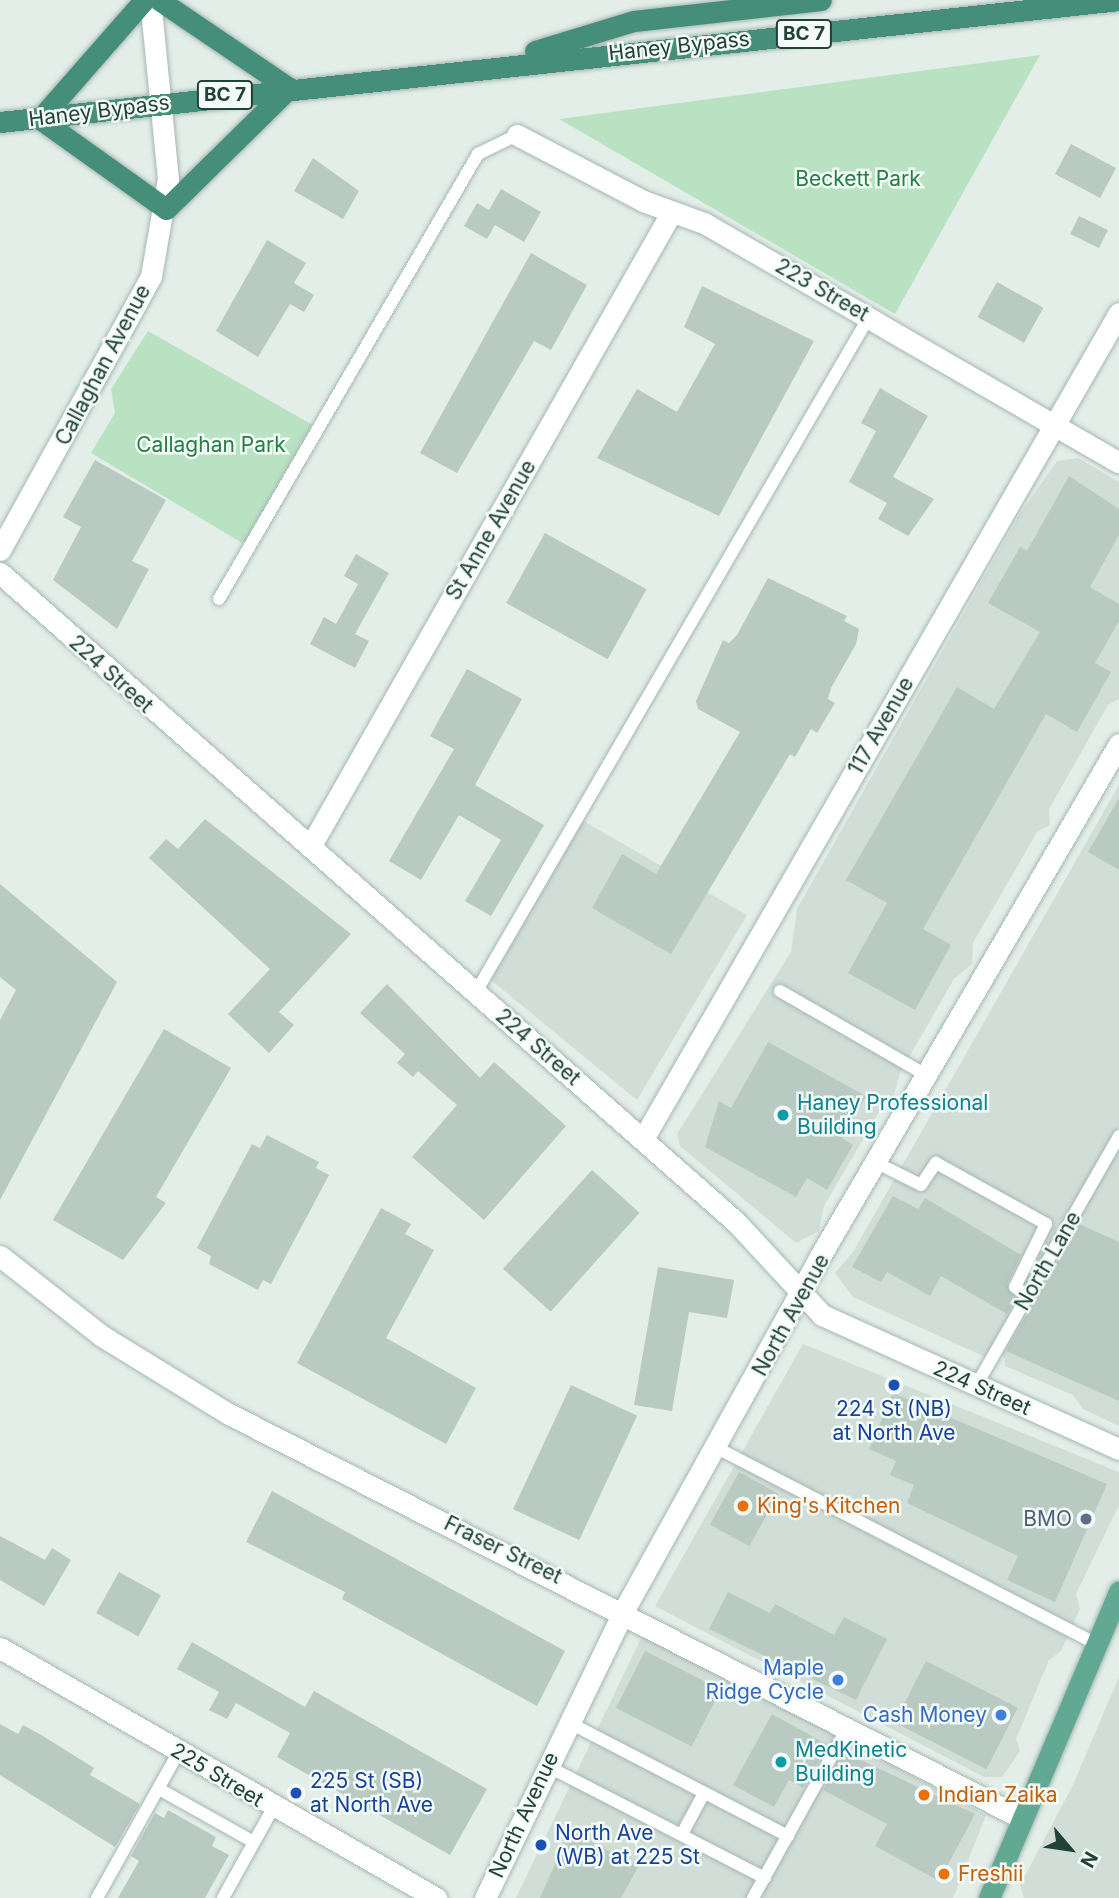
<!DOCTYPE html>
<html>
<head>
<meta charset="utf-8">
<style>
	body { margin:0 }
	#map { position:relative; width:1119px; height:1898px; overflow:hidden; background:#e3eee9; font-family:Inter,sans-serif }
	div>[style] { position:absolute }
	.built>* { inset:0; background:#d1ded8 }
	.green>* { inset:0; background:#b9e2c3 }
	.building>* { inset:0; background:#b8cac1; transform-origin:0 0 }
	.roads { filter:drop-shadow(0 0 2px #a5b7b0) drop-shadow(0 0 2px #a5b7b0) }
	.service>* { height:12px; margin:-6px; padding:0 6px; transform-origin:6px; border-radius:6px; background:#fff }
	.minor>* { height:21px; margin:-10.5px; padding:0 10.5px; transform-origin:10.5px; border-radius:10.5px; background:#fff }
	.tertiary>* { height:21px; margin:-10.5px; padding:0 10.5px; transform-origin:10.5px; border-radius:10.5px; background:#fff }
	.primary>* { height:21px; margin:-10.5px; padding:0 10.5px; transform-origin:10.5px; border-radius:10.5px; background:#62a994 }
	.trunk>* { height:21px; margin:-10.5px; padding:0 10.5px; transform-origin:10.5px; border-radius:10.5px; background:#458e7a }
	.dots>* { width:19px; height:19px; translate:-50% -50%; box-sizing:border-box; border:4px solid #f4faf7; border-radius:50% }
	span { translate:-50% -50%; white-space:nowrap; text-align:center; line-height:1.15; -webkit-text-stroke:5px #f4faf7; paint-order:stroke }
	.shield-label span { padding:2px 5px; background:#f4faf7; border:2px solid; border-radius:5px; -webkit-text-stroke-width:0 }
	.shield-label { font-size:19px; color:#204237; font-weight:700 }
	.street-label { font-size:21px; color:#204237 }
	.park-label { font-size:21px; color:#257e44 }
	.culture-label { font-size:21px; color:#0d838f }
	.left { translate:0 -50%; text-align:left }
	.transit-label { font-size:21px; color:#164399 }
	.food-label { font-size:21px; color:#c56008 }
	.service-label { font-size:21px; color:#4e5e75 }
	.right { translate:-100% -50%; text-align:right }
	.shop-label { font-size:21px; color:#366cbe }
	.north { position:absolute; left:1035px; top:1814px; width:70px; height:70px; -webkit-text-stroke:5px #f4faf7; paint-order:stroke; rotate:119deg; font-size:19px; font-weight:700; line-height:28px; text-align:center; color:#204237 }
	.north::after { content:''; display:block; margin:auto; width:24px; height:32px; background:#204237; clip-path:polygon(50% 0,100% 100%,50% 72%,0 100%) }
</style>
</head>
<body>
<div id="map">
	<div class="built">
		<div style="clip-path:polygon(1078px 458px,1119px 482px,1119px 699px,1108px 705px,1049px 809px,1050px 825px,1037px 832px,973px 943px,972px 964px,954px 979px,900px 1073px,893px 1099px,879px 1112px,824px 1206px,819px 1231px,796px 1243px,680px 1146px,677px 1134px,791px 952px,797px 909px,1019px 515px,1057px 461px)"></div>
		<div style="clip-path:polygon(1119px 785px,1119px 1426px,1083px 1409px,1073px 1395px,1005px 1366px,1004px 1356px,983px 1356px,853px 1297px,835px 1273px,853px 1252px)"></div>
		<div style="clip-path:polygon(578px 818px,747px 915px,637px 1100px,486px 976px)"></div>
		<div style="clip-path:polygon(803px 1344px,1119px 1472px,1119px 1505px,1076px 1594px,1080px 1609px,1061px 1651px,1049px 1660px,1016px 1739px,1020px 1751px,1002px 1777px,984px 1777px,655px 1606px)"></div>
		<div style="clip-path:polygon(644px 1632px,986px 1815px,953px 1898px,516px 1898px)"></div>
		<div style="clip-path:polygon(1119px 1677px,1119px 1898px,1024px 1898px,1020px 1885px,1073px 1785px)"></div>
	</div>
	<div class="green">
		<div style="clip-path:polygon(1040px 55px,895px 314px,559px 119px)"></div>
		<div style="clip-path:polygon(148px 331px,318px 428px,249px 547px,91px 453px,115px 413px,111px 389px)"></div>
	</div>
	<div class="building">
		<div style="left:1071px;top:144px;width:51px;height:34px;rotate:28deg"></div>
		<div style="clip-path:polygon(313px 158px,359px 191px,343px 219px,294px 191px)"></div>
		<div style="clip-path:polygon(501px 189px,541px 212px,524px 242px,495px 225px,487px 239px,464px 226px,477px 203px,489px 210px)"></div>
		<div style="left:1079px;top:216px;width:32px;height:20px;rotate:26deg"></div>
		<div style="clip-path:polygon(267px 240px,306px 263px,294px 283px,314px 295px,304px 312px,290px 304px,258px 357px,216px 331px)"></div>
		<div style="clip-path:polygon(531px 253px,587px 285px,551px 350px,534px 341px,457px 473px,420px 453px)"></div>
		<div style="left:997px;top:282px;width:53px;height:40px;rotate:29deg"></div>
		<div style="clip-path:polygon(702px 286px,814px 341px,719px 516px,597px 458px,637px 389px,677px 412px,715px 344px,684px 327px)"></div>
		<div style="clip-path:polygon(880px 388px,928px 416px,893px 477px,934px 499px,908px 536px,878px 519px,887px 503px,849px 482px,876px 431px,861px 423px)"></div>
		<div style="clip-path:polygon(95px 460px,166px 500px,132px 561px,149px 569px,117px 629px,53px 580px,81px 527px,63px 517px)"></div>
		<div style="clip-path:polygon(1069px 476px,1119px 509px,1119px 535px,1090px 587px,1119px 604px,1119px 621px,1095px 663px,1111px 672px,1077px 732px,1046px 714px,923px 929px,951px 945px,915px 1010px,848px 973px,887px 903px,846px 880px,957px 687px,994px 709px,1040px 632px,988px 603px,1020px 547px,1027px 551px)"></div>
		<div style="left:545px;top:533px;width:116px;height:80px;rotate:29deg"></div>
		<div style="clip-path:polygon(356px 554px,389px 573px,355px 634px,369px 641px,355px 668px,310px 644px,324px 617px,336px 624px,358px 584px,344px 576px)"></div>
		<div style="clip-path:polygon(768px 578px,847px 616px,844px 621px,859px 629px,856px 644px,831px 688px,828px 699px,835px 703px,817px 733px,811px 729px,795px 757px,790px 754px,671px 954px,592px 908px,622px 854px,656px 874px,740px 732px,698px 709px,696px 701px,723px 640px,729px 643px,737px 635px)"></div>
		<div style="clip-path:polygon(467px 669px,522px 699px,475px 785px,544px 825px,491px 916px,465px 901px,501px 840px,459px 815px,421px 880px,389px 861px,454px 749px,430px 736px)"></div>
		<div style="clip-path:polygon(1119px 798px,1119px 870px,1088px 852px)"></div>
		<div style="clip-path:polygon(205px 819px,351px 934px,279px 1012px,294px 1025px,269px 1053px,228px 1014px,270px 969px,149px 858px,166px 839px,178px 849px)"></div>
		<div style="clip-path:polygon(0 884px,117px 982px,0 1200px,0 1020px,16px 990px,0 977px)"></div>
		<div style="clip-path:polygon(387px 984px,480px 1078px,494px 1062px,566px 1126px,484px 1220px,412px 1157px,457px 1105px,418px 1071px,413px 1077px,397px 1063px,405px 1054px,360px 1013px)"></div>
		<div style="clip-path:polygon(164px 1029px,231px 1068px,156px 1197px,166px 1203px,123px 1260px,53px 1220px)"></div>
		<div style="clip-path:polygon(768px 1042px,866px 1096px,842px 1138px,853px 1145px,827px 1190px,807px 1178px,796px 1197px,705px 1147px,719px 1101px,731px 1108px)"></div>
		<div style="clip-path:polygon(267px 1135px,319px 1162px,316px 1168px,329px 1175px,271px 1284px,263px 1280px,258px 1290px,209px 1264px,211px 1256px,197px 1248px,252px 1144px,260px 1148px)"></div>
		<div style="left:592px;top:1170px;width:64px;height:133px;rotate:42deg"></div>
		<div style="clip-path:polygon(893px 1196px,918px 1209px,925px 1198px,1021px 1255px,1007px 1284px,1016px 1298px,1007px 1314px,941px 1276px,930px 1296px,887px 1272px,881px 1282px,852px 1267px)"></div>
		<div style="clip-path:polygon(381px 1208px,411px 1224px,405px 1234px,434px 1250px,386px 1338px,476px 1388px,446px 1444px,297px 1363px)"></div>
		<div style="clip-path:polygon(1079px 1224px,1119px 1242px,1119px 1401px,1006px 1351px)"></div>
		<div style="clip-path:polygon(658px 1267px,734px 1280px,727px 1318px,689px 1312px,672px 1411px,634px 1405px)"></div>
		<div style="left:571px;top:1385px;width:73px;height:137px;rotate:25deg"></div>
		<div style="clip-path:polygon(893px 1393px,1107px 1484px,1055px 1602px,1007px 1580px,1018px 1556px,907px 1503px,914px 1485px,890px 1475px,896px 1461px,869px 1449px)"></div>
		<div style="left:739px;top:1472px;width:45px;height:60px;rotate:29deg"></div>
		<div style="clip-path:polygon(272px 1491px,565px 1651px,537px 1706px,342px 1599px,345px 1592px,246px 1542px)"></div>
		<div style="clip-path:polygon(0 1536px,45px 1560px,52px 1548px,71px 1560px,44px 1606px,0 1580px)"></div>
		<div style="left:119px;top:1572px;width:48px;height:47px;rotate:29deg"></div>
		<div style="clip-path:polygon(728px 1592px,770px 1613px,775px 1604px,834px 1635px,844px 1617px,887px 1639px,856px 1700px,709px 1629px)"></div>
		<div style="clip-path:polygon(192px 1642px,305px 1707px,314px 1691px,487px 1789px,450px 1855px,277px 1757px,290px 1733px,236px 1703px,227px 1719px,209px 1710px,219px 1692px,177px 1669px)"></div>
		<div style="left:645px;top:1651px;width:85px;height:64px;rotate:27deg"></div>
		<div style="left:926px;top:1661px;width:103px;height:69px;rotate:27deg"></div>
		<div style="clip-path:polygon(772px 1714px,828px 1745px,803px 1788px,789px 1780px,774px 1807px,733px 1785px)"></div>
		<div style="clip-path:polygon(0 1724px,18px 1734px,23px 1725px,43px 1736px,94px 1768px,90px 1775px,140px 1804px,115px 1847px,0 1775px)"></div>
		<div style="clip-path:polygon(844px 1752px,975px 1814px,939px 1881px,875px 1846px,887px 1824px,823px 1790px)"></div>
		<div style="clip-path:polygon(168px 1810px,216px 1837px,212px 1846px,229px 1855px,205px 1898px,118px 1898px,139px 1861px,131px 1856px,155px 1813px,164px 1818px)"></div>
		<div style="clip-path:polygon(570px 1830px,638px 1867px,621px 1898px,540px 1898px)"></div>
	</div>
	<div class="roads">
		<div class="service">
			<div style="left:219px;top:599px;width:515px;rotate:-59.8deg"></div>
			<div style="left:478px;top:154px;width:43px;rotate:-26deg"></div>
			<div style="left:780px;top:991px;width:168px;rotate:29.9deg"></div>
			<div style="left:476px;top:992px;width:781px;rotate:-59.79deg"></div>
			<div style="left:877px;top:1163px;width:49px;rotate:26.6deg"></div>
			<div style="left:921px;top:1185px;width:27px;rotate:-56deg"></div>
			<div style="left:936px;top:1163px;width:126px;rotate:29deg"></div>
			<div style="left:1046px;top:1224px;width:70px;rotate:116.2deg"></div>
			<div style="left:1015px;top:1287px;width:16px;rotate:35deg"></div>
			<div style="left:976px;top:1386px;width:288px;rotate:-60.2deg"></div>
			<div style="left:717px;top:1448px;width:428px;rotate:27.3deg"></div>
			<div style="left:568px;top:1722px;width:248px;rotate:27.4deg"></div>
			<div style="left:547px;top:1766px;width:245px;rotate:27.2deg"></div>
			<div style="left:159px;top:1789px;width:109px;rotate:29.2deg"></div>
			<div style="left:682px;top:1834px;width:47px;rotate:-61.8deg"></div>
			<div style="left:97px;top:1898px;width:168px;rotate:-60.8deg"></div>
			<div style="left:223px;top:1898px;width:103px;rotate:-60.9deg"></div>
			<div style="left:753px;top:1898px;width:198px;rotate:-61deg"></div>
		</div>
		<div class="minor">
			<div style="left:517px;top:135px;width:142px;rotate:27.6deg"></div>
			<div style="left:643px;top:201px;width:65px;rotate:19.8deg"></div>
			<div style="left:704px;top:223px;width:479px;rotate:30deg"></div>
			<div style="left:310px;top:847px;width:730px;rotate:-60.34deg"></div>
			<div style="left:643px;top:1139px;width:953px;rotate:-60.05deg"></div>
			<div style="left:0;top:1256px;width:130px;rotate:38.1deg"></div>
			<div style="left:102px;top:1336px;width:149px;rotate:31.6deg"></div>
			<div style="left:229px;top:1414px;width:890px;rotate:27deg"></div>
			<div style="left:0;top:1648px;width:503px;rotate:29.83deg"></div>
			<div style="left:485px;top:1898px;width:320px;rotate:-64.2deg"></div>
			<div style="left:624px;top:1610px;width:402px;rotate:-61deg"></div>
			<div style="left:819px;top:1258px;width:595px;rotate:-59.73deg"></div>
		</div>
		<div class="tertiary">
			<div style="left:0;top:550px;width:313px;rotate:-61.1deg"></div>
			<div style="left:151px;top:276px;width:98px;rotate:-80.1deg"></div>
			<div style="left:168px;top:179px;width:180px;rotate:-95.7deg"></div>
			<div style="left:0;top:573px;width:981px;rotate:41.41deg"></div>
			<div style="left:736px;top:1222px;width:127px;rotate:47.2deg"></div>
			<div style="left:822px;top:1315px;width:326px;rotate:24.3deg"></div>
		</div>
		<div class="primary">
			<div style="left:989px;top:1898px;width:333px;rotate:-67deg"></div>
		</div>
		<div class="trunk">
			<div style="left:159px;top:0;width:157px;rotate:34.1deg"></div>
			<div style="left:535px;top:51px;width:103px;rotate:-16.9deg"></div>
			<div style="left:634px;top:21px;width:188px;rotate:-6.4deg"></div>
			<div style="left:40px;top:119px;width:155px;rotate:35.5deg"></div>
			<div style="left:166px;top:209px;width:173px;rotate:-44.5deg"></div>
			<div style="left:40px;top:119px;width:158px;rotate:-48.8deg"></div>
			<div style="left:0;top:122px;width:1126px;rotate:-6.22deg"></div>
		</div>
	</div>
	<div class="dots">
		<div style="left:783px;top:1115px;background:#0f9aa8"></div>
		<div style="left:894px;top:1385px;background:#1a4fb4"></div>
		<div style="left:743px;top:1506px;background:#e8710a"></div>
		<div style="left:1086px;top:1519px;background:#5c6f8a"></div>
		<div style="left:838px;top:1680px;background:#3f7fe0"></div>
		<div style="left:1001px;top:1715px;background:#3f7fe0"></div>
		<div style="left:781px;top:1762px;background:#0f9aa8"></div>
		<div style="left:296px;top:1793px;background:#1a4fb4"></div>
		<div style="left:924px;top:1795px;background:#e8710a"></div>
		<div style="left:541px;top:1845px;background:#1a4fb4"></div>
		<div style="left:944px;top:1874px;background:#e8710a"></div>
	</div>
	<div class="shield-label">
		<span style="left:804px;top:34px">BC 7</span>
		<span style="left:225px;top:95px">BC 7</span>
	</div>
	<div class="street-label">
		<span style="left:679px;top:46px;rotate:-6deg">Haney Bypass</span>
		<span style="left:99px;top:111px;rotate:-7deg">Haney Bypass</span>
		<span style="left:822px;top:290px;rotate:30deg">223 Street</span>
		<span style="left:103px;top:365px;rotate:-62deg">Callaghan Avenue</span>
		<span style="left:491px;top:530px;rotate:-60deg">St Anne Avenue</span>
		<span style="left:111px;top:674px;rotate:42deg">224 Street</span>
		<span style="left:881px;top:726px;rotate:-60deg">117 Avenue</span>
		<span style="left:538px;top:1047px;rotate:41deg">224 Street</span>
		<span style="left:1048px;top:1261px;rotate:-60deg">North Lane</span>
		<span style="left:791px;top:1315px;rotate:-61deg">North Avenue</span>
		<span style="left:982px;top:1388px;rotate:24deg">224 Street</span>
		<span style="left:503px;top:1550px;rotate:26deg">Fraser Street</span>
		<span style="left:217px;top:1775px;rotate:31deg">225 Street</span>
		<span style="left:524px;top:1815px;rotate:-65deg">North Avenue</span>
	</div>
	<div class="park-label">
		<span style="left:858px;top:179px">Beckett Park</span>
		<span style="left:211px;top:445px">Callaghan Park</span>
	</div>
	<div class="culture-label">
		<span class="left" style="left:797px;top:1115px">Haney Professional<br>Building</span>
		<span class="left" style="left:795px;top:1762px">MedKinetic<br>Building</span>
	</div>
	<div class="transit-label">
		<span style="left:894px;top:1421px">224 St (NB)<br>at North Ave</span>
		<span class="left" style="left:310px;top:1793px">225 St (SB)<br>at North Ave</span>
		<span class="left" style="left:555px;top:1845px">North Ave<br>(WB) at 225 St</span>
	</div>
	<div class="food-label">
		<span class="left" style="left:757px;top:1506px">King's Kitchen</span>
		<span class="left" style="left:938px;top:1795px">Indian Zaika</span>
		<span class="left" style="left:958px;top:1874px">Freshii</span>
	</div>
	<div class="service-label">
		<span class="right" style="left:1072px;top:1519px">BMO</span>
	</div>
	<div class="shop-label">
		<span class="right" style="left:824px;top:1680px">Maple<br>Ridge Cycle</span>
		<span class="right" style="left:987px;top:1715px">Cash Money</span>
	</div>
	<div class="north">N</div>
</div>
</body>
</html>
